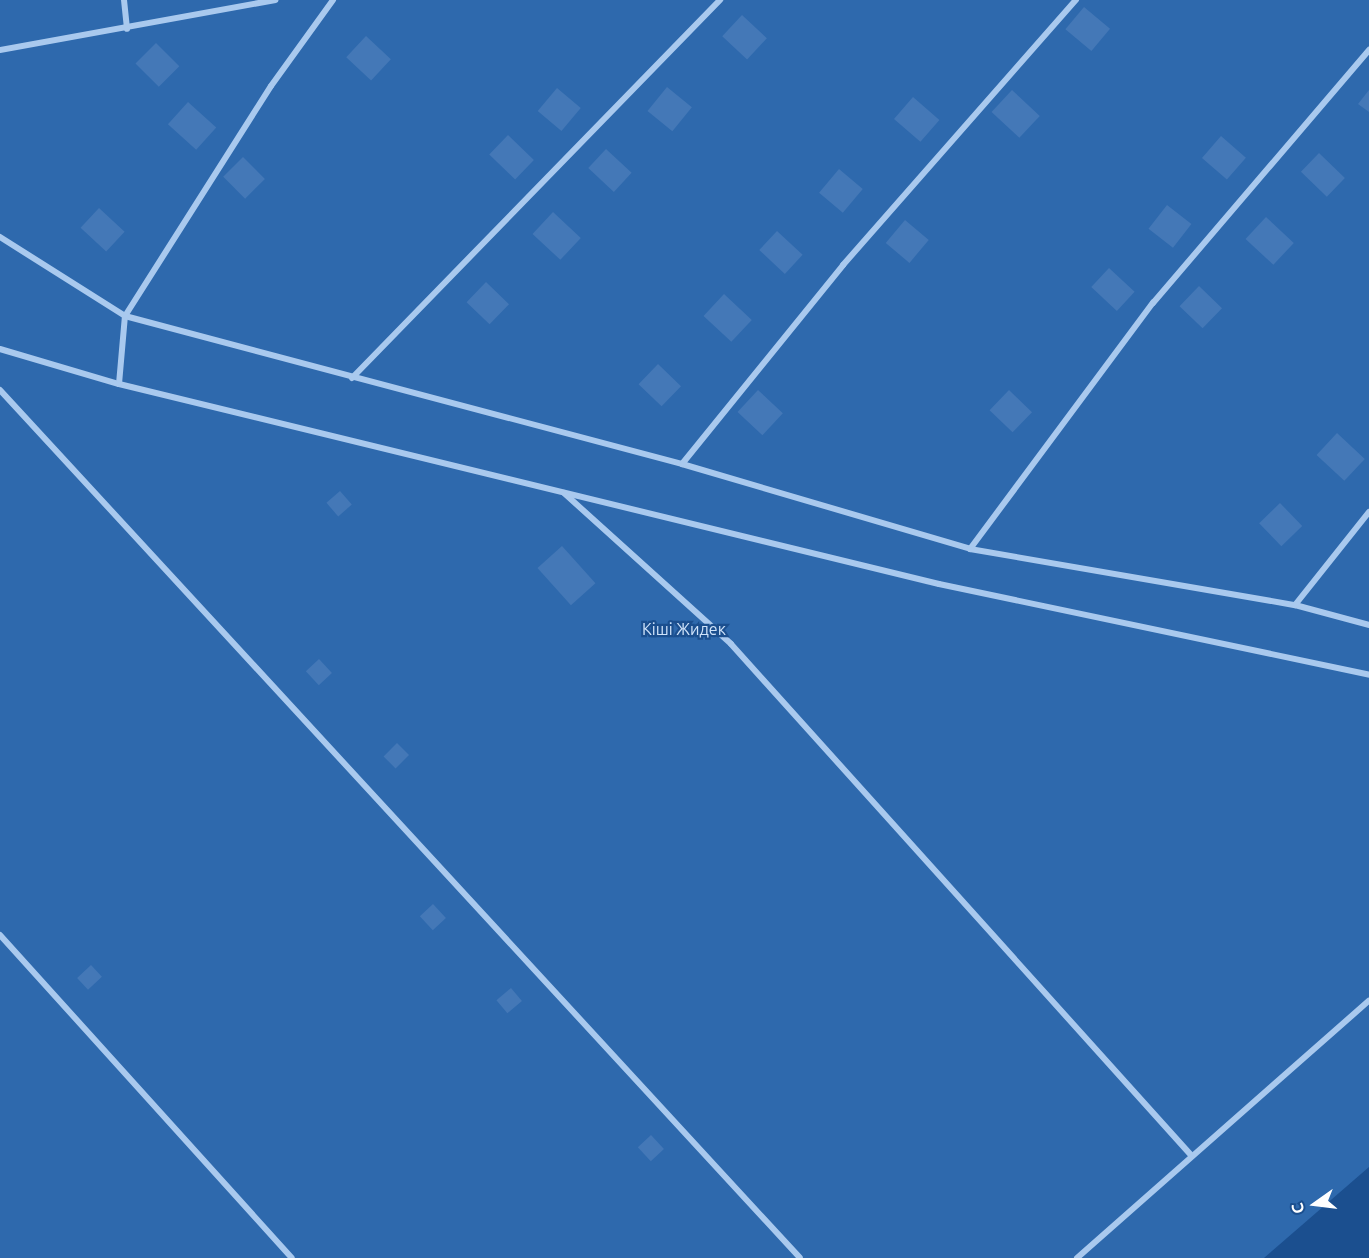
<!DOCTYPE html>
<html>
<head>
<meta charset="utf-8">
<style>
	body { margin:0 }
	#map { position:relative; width:1369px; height:1258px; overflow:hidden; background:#1b4f8f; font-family:Ubuntu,sans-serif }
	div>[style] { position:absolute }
	.green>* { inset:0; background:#2e69ad }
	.building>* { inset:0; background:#4478b7; transform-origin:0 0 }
	.street>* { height:6px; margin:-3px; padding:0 3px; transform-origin:3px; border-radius:3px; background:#a9c9ee }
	span { translate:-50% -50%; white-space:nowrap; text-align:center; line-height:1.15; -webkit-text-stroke:4.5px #1b4f8f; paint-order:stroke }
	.park-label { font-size:16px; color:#cfe3fa }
	.north { position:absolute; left:1285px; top:1174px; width:60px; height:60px; -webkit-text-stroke:4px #1b4f8f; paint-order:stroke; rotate:256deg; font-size:16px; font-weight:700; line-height:24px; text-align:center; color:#fff }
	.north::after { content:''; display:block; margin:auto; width:21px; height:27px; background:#fff; clip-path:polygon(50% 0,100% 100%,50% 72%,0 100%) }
</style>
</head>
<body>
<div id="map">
	<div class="green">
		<div style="clip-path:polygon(0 0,1369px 0,1369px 1167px,1264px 1258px,0 1258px)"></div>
	</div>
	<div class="building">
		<div style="left:1084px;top:7px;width:34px;height:29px;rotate:40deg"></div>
		<div style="left:742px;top:15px;width:34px;height:29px;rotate:43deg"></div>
		<div style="left:366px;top:36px;width:34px;height:29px;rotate:43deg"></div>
		<div style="left:156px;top:43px;width:33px;height:29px;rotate:45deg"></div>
		<div style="left:667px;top:87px;width:32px;height:31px;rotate:39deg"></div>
		<div style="left:557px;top:88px;width:31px;height:30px;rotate:40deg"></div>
		<div style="left:1012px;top:90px;width:38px;height:30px;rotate:43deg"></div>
		<div style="clip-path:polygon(1369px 90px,1369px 112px,1358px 104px)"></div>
		<div style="left:913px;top:97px;width:35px;height:29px;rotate:41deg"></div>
		<div style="left:188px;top:102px;width:38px;height:30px;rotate:42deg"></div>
		<div style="left:508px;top:135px;width:36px;height:27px;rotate:44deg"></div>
		<div style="left:1221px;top:136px;width:33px;height:29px;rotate:41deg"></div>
		<div style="left:606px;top:149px;width:35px;height:26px;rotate:43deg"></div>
		<div style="left:1319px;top:153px;width:36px;height:26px;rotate:44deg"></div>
		<div style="left:243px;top:157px;width:31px;height:28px;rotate:45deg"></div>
		<div style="left:839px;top:169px;width:31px;height:31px;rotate:40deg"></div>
		<div style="left:1167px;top:205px;width:31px;height:30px;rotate:38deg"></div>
		<div style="left:99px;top:208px;width:35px;height:27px;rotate:43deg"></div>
		<div style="left:553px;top:212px;width:38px;height:30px;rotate:43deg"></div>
		<div style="left:1266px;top:217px;width:38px;height:30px;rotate:43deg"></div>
		<div style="left:905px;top:220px;width:31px;height:30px;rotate:40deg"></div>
		<div style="left:777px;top:231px;width:35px;height:26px;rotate:43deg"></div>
		<div style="left:1109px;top:268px;width:35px;height:26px;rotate:43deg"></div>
		<div style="left:486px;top:282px;width:32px;height:28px;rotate:44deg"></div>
		<div style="left:1199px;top:286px;width:32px;height:28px;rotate:44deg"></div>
		<div style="left:724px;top:294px;width:38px;height:30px;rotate:43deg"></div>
		<div style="left:658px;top:364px;width:32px;height:28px;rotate:44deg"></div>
		<div style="left:758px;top:390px;width:34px;height:30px;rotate:43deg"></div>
		<div style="left:1009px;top:390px;width:32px;height:28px;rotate:44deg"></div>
		<div style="left:1337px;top:433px;width:38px;height:30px;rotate:43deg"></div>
		<div style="left:340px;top:491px;width:18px;height:18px;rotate:49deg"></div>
		<div style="left:1280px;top:503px;width:32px;height:29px;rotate:46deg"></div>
		<div style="left:562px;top:546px;width:50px;height:33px;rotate:48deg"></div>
		<div style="left:319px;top:659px;width:19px;height:18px;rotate:47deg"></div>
		<div style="left:397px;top:743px;width:17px;height:19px;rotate:45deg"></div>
		<div style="left:433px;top:904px;width:19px;height:18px;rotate:47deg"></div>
		<div style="left:91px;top:965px;width:16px;height:19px;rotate:47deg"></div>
		<div style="left:511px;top:988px;width:17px;height:19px;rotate:50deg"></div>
		<div style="left:651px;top:1135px;width:19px;height:18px;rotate:47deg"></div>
	</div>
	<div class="street">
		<div style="left:124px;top:0;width:29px;rotate:84deg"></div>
		<div style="left:0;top:50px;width:280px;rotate:-10.3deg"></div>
		<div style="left:0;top:237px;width:148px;rotate:32.3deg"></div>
		<div style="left:125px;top:316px;width:576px;rotate:14.88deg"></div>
		<div style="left:682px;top:464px;width:300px;rotate:16.4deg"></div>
		<div style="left:970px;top:549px;width:330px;rotate:9.8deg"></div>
		<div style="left:1295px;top:605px;width:77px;rotate:15.1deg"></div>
		<div style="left:0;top:349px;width:124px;rotate:16.4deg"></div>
		<div style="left:119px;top:384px;width:844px;rotate:13.71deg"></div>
		<div style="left:939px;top:584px;width:440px;rotate:11.9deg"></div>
		<div style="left:352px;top:378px;width:528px;rotate:-45.77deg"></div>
		<div style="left:119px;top:384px;width:68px;rotate:-85deg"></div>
		<div style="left:125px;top:316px;width:272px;rotate:-57.6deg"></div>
		<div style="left:271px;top:86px;width:106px;rotate:-54.2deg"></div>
		<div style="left:0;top:390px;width:1180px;rotate:47.33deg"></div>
		<div style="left:682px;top:464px;width:256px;rotate:-51deg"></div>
		<div style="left:843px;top:265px;width:353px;rotate:-48.7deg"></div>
		<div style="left:564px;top:493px;width:225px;rotate:42.1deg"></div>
		<div style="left:731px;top:644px;width:686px;rotate:48.01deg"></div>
		<div style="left:970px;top:549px;width:307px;rotate:-53.4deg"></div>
		<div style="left:1153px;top:303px;width:333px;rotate:-49.5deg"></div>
		<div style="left:1295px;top:605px;width:119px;rotate:-51.5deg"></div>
		<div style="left:0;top:935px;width:435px;rotate:47.9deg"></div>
		<div style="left:1077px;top:1258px;width:389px;rotate:-41.4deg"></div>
	</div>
	<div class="park-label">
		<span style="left:684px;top:629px">Кіші Жидек</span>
	</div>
	<div class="north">С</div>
</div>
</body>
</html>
